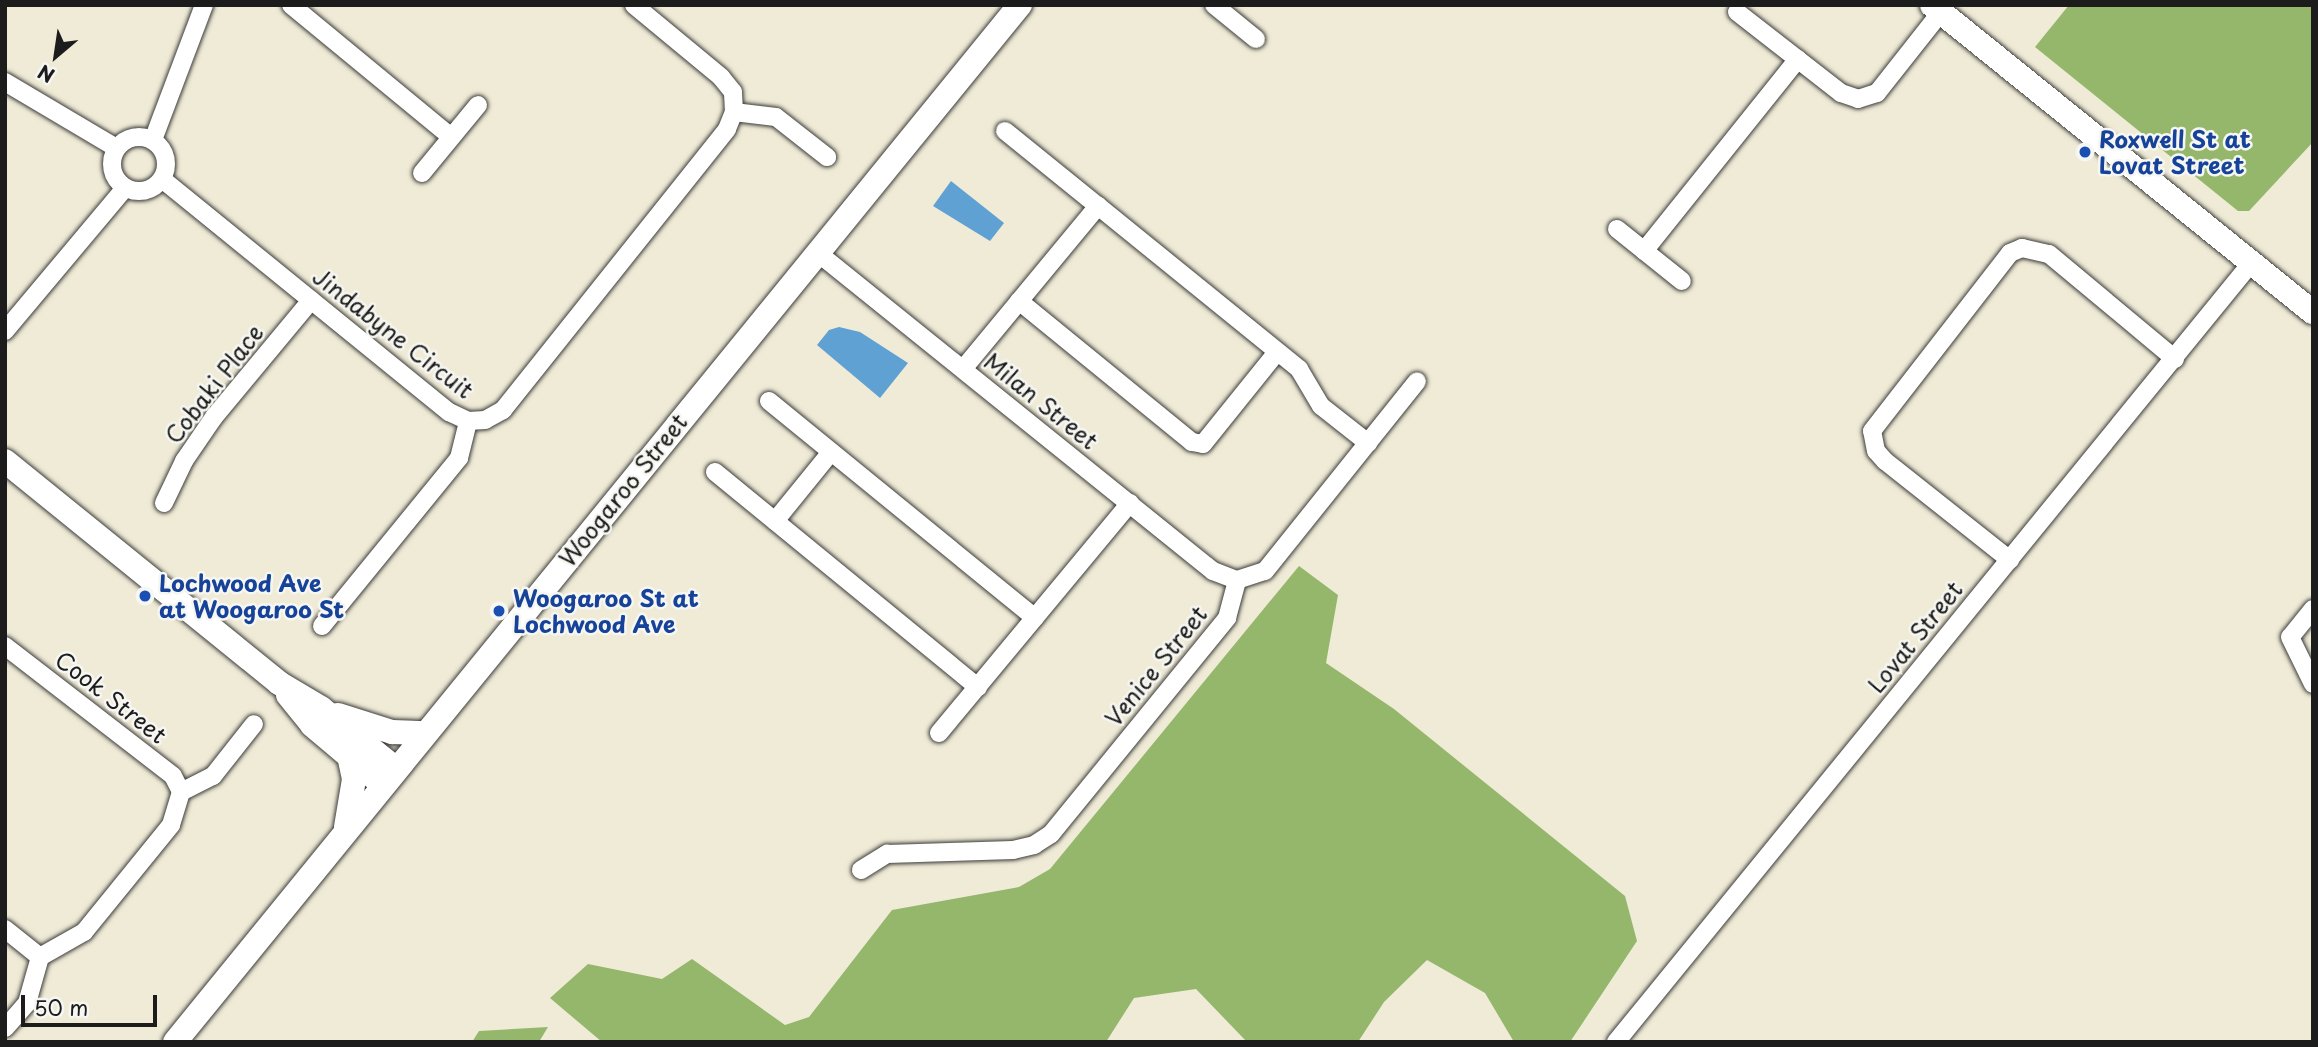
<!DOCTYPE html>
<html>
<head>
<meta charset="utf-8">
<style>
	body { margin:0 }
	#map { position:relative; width:2318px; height:1047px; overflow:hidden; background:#efebd7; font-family:"Playpen Sans",sans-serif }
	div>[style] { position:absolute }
	.forest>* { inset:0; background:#95b76c }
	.water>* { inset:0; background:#5fa1d3 }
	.roads { filter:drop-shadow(0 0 2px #3c3b38) drop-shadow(0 0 2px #3c3b38) }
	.street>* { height:18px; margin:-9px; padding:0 9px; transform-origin:9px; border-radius:9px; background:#fff }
	.street>.ring { margin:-9px; padding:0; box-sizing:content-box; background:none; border:18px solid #fff; border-radius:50% }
	.secondary>* { height:24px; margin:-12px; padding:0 12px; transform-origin:12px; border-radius:12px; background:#fff }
	.dots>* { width:19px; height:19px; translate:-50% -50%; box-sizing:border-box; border:4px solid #f6f6f2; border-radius:50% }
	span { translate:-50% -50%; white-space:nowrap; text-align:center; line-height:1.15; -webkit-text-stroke:5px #f6f6f2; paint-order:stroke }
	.transit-label { font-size:23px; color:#164399; font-weight:700 }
	.left { translate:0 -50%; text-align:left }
	.street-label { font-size:23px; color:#1c1c1c }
	.frame { position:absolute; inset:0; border:7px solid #1c1c1c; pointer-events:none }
	.north { position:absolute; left:21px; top:21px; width:70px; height:70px; -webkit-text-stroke:5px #f6f6f2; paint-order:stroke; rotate:209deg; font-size:19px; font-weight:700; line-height:28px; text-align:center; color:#1c1c1c }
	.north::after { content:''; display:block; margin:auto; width:24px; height:32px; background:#1c1c1c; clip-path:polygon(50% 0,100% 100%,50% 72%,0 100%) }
	.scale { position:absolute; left:21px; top:995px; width:136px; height:32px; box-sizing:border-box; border:4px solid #1c1c1c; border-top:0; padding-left:9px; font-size:21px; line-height:24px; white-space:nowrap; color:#1c1c1c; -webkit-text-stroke:5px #f6f6f2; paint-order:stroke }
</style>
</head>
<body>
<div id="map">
	<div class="forest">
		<div style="clip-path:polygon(2069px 5px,2313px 5px,2313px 142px,2249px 211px,2238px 211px,2035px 47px)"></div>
		<div style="clip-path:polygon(1299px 566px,1338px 595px,1326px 663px,1394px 709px,1625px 896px,1637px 941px,1570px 1042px,1514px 1042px,1485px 993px,1427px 960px,1384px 1002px,1358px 1042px,1247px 1042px,1196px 989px,1134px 998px,1106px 1042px,602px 1042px,550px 998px,588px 964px,662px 979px,692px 959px,785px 1025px,809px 1017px,892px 910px,1019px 887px,1050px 869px)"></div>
		<div style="clip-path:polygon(548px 1027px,539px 1042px,472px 1042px,479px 1031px)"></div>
	</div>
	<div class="water">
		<div style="clip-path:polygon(951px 181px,1004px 223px,990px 241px,933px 206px)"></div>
		<div style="clip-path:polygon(839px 327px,860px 332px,908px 363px,880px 398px,817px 345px,829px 330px)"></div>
	</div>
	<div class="roads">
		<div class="street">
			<div style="left:291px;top:5px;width:207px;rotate:39.5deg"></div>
			<div style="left:1214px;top:5px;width:54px;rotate:39deg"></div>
			<div style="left:1737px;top:12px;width:132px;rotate:37.9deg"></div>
			<div style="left:1841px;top:93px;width:18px;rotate:19deg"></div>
			<div style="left:1858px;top:99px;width:20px;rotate:-18deg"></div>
			<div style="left:1877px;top:93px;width:103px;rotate:-51.7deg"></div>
			<div style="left:5px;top:82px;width:129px;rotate:30.7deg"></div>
			<div style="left:734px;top:112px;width:42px;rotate:6.8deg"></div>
			<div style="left:776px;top:117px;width:65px;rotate:38.1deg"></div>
			<div style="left:1005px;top:131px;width:119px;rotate:38.9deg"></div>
			<div class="ring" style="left:112px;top:137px;width:36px;height:36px"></div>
			<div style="left:153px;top:140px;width:144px;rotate:-69.3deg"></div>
			<div style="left:422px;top:173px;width:88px;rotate:-50.5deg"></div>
			<div style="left:162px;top:179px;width:370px;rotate:39.1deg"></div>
			<div style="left:449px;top:412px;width:21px;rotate:25deg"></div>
			<div style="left:468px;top:421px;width:17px;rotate:-3deg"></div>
			<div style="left:485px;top:420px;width:21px;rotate:-29deg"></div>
			<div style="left:503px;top:410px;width:359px;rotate:-51.4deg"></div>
			<div style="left:727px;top:129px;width:18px;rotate:-68deg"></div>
			<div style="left:734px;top:112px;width:20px;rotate:-93deg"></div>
			<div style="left:733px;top:92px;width:19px;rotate:-129deg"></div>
			<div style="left:721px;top:77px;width:113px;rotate:-140.4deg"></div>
			<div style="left:1617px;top:229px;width:83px;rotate:38.7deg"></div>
			<div style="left:1644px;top:251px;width:246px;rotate:-51.3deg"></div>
			<div style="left:818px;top:253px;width:507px;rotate:38.84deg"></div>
			<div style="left:1213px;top:571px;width:26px;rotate:21deg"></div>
			<div style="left:1019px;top:301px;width:223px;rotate:39.2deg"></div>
			<div style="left:1192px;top:442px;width:11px;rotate:10deg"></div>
			<div style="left:1203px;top:444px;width:118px;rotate:-51.2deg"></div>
			<div style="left:5px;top:331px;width:187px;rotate:-50deg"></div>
			<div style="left:963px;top:369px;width:212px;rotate:-50.4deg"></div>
			<div style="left:1098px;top:206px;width:259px;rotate:39deg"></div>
			<div style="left:1299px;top:369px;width:43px;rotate:59.3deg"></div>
			<div style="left:1321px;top:406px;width:60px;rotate:38.2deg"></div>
			<div style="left:769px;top:401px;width:343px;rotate:39.2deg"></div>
			<div style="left:715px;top:472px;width:340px;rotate:39.3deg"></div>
			<div style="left:164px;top:503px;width:47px;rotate:-64.5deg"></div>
			<div style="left:184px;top:461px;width:53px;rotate:-55.7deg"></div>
			<div style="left:214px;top:417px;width:152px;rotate:-50.3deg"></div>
			<div style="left:775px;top:521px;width:89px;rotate:-50.9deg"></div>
			<div style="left:2010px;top:560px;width:159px;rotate:-141.6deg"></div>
			<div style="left:1885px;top:461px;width:13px;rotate:-132deg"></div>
			<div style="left:1876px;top:451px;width:20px;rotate:-101deg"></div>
			<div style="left:1872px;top:431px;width:225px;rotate:-52.2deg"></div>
			<div style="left:2010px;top:253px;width:13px;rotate:-23deg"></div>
			<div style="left:2022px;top:248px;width:28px;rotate:13deg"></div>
			<div style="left:2049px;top:254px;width:164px;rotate:39.8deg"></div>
			<div style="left:2313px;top:609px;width:36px;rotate:129deg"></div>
			<div style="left:2290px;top:637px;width:52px;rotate:63.9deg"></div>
			<div style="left:322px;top:626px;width:217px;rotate:-50.8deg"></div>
			<div style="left:459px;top:458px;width:38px;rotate:-76deg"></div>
			<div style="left:5px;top:646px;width:212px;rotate:37.7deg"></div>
			<div style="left:173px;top:776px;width:18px;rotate:63deg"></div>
			<div style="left:181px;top:792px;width:34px;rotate:107deg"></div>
			<div style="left:171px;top:825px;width:138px;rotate:129.1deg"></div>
			<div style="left:84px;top:932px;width:51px;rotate:150.4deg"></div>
			<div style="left:939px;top:733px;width:299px;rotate:-50.3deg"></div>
			<div style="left:181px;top:792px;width:36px;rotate:-27deg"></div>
			<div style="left:213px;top:776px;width:66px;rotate:-51.7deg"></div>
			<div style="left:861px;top:870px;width:31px;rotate:-32deg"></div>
			<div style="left:887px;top:854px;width:126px;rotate:-1.8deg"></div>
			<div style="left:1013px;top:850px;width:22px;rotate:-13deg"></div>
			<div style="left:1034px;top:845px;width:20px;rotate:-33deg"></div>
			<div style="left:1051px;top:834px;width:279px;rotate:-50.8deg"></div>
			<div style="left:1227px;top:618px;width:39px;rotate:-75deg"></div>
			<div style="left:1237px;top:580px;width:29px;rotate:-18deg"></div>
			<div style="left:1265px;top:571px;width:243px;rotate:-51.3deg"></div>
			<div style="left:5px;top:929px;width:45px;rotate:38.7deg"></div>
			<div style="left:40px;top:957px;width:48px;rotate:105.8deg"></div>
			<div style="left:27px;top:1003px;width:33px;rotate:131deg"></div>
			<div style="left:1616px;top:1042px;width:1005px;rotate:-50.81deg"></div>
		</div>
		<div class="secondary">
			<div style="left:1932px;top:5px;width:489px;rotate:38.9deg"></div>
			<div style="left:5px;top:461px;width:353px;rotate:39deg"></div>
			<div style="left:279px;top:683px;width:49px;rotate:30.8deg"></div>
			<div style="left:321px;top:708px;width:97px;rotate:39.1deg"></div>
			<div style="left:288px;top:695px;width:38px;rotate:51deg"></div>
			<div style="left:312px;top:725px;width:93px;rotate:40.2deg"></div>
			<div style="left:338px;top:715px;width:57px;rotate:17.5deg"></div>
			<div style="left:392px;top:732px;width:33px;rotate:2deg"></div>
			<div style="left:346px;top:827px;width:49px;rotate:-80.5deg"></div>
			<div style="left:354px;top:779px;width:24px;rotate:-102deg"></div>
			<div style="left:175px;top:1042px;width:1338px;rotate:-50.83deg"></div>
		</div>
	</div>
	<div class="dots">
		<div style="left:2085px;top:152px;background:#1a4fb4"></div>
		<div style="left:145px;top:596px;background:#1a4fb4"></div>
		<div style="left:499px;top:611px;background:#1a4fb4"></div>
	</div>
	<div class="transit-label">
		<span class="left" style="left:2099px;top:152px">Roxwell St at<br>Lovat Street</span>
		<span class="left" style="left:159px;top:596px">Lochwood Ave<br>at Woogaroo St</span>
		<span class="left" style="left:513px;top:611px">Woogaroo St at<br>Lochwood Ave</span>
	</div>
	<div class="street-label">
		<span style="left:393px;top:333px;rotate:38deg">Jindabyne Circuit</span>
		<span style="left:214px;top:384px;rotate:-52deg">Cobaki Place</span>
		<span style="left:1041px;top:401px;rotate:39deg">Milan Street</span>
		<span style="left:623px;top:490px;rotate:-51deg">Woogaroo Street</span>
		<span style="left:1915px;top:637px;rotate:-51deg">Lovat Street</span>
		<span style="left:1156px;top:666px;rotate:-51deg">Venice Street</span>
		<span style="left:111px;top:697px;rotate:38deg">Cook Street</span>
	</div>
	<div class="frame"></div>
	<div class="north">N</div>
	<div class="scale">50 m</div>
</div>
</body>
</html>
